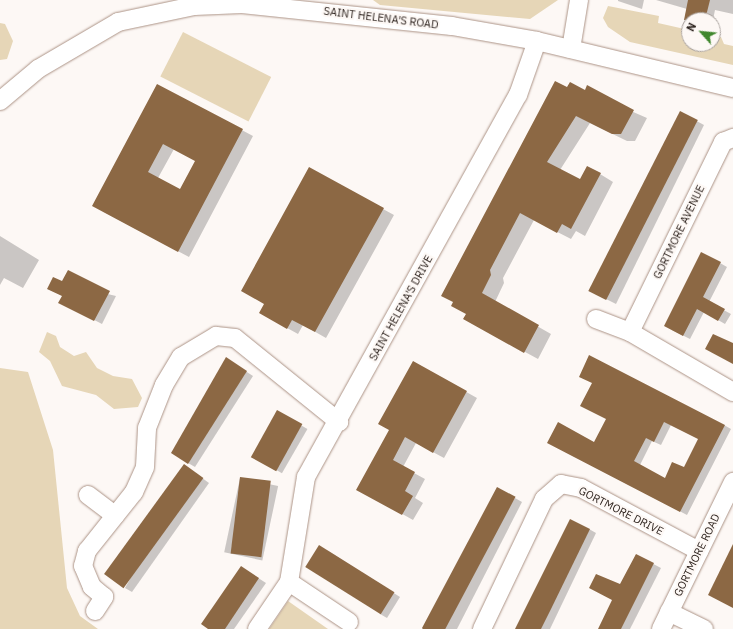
<!DOCTYPE html>
<html>
<head>
<meta charset="utf-8">
<style>
	body { margin:0 }
	#map { position:relative; width:733px; height:629px; overflow:hidden; background:#fdf8f5; font-family:"IBM Plex Sans",sans-serif }
	div>[style] { position:absolute }
	.green>* { inset:0; background:#e6d6b7; transform-origin:0 0 }
	.shadow>* { inset:0; background:#0003; transform-origin:0 0 }
	.building>* { inset:0; background:#8c6844; transform-origin:0 0 }
	.roads { filter:drop-shadow(0 0 1px #ac9386) drop-shadow(0 0 1px #ac9386) }
	.minor>* { height:18px; margin:-9px; padding:0 9px; transform-origin:9px; border-radius:9px; background:#fff }
	span { translate:-50% -50%; white-space:nowrap; text-align:center; line-height:1.15; -webkit-text-stroke:4px #fdf8f5; paint-order:stroke }
	.street-label { font-size:11px; color:#2e241f }
	.north { position:absolute; left:681px; top:12px; width:40px; height:40px; box-sizing:border-box; background:#fdf8f5; border:1px solid #aaa39f; border-radius:50%; rotate:297deg; font-size:11px; font-weight:700; line-height:16px; text-align:center; color:#2e241f }
	.north::after { content:''; display:block; margin:auto; width:14px; height:18px; background:#40872d; clip-path:polygon(50% 0,100% 100%,50% 72%,0 100%) }
</style>
</head>
<body>
<div id="map">
	<div class="green">
		<div style="clip-path:polygon(373px 0,558px 0,530px 19px,380px 5px)"></div>
		<div style="clip-path:polygon(608px 6px,659px 16px,658px 23px,689px 30px,689px 44px,713px 44px,713px 36px,721px 37px,724px 44px,733px 46px,733px 65px,630px 42px,608px 27px,603px 18px)"></div>
		<div style="clip-path:polygon(0 23px,5px 24px,13px 41px,7px 59px,0 60px)"></div>
		<div style="left:183px;top:32px;width:99px;height:50px;rotate:27deg"></div>
		<div style="clip-path:polygon(47px 332px,56px 336px,60px 347px,74px 356px,86px 352px,97px 368px,113px 376px,132px 379px,142px 398px,138px 407px,114px 409px,96px 395px,62px 386px,50px 361px,39px 352px)"></div>
		<div style="clip-path:polygon(0 368px,28px 372px,53px 450px,67px 588px,80px 616px,98px 629px,0 629px)"></div>
		<div style="clip-path:polygon(288px 601px,328px 629px,269px 629px)"></div>
	</div>
	<div class="shadow">
		<div style="clip-path:polygon(644px 0,642px 9px,618px 1px,618px 0)"></div>
		<div style="clip-path:polygon(656px 0,733px 0,733px 14px,715px 10px,713px 20px,689px 20px,689px 29px,684px 26px,687px 9px)"></div>
		<div style="clip-path:polygon(evenodd,157px 85px,253px 136px,189px 257px,104px 212px,157px 85px,174px 149px,196px 161px,180px 190px,158px 178px,174px 149px)"></div>
		<div style="clip-path:polygon(568px 88px,585px 91px,647px 118px,635px 141px,627px 141px,590px 123px,560px 170px,581px 181px,600px 174px,613px 182px,585px 236px,576px 231px,571px 239px,534px 220px,503px 278px,504px 283px,495px 302px,551px 334px,538px 359px,464px 319px)"></div>
		<div style="clip-path:polygon(680px 112px,704px 125px,616px 304px,596px 294px)"></div>
		<div style="clip-path:polygon(383px 209px,394px 215px,326px 338px,303px 325px,298px 334px,260px 313px)"></div>
		<div style="clip-path:polygon(0 236px,39px 260px,23px 288px,4px 278px,0 285px)"></div>
		<div style="clip-path:polygon(720px 263px,727px 267px,709px 302px,731px 314px,725px 324px,704px 312px,690px 339px,672px 330px)"></div>
		<div style="clip-path:polygon(62px 283px,116px 296px,102px 324px,67px 306px,63px 296px,48px 289px)"></div>
		<div style="clip-path:polygon(413px 362px,477px 398px,444px 458px,416px 443px,403px 467px,425px 479px,415px 498px,423px 503px,413px 520px,358px 489px,390px 430px)"></div>
		<div style="clip-path:polygon(233px 363px,253px 376px,195px 467px,188px 463px)"></div>
		<div style="left:278px;top:412px;width:34px;height:51px;rotate:30deg"></div>
		<div style="clip-path:polygon(evenodd,607px 419px,724px 425px,731px 429px,687px 515px,554px 446px,595px 443px,607px 419px,671px 425px,699px 439px,684px 469px,665px 479px,640px 465px,652px 441px,661px 445px,671px 425px)"></div>
		<div style="clip-path:polygon(191px 470px,209px 483px,132px 592px,125px 588px)"></div>
		<div style="left:240px;top:478px;width:39px;height:76px;rotate:12deg"></div>
		<div style="clip-path:polygon(515px 498px,522px 502px,457px 629px,424px 629px)"></div>
		<div style="clip-path:polygon(589px 529px,596px 533px,550px 629px,517px 629px)"></div>
		<div style="clip-path:polygon(327px 550px,400px 597px,387px 618px,380px 614px)"></div>
		<div style="clip-path:polygon(636px 555px,661px 568px,630px 629px,599px 629px)"></div>
		<div style="clip-path:polygon(241px 567px,266px 583px,234px 629px,210px 629px)"></div>
	</div>
	<div class="building">
		<div style="clip-path:polygon(688px 0,710px 0,705px 20px,684px 20px)"></div>
		<div style="clip-path:polygon(555px 81px,567px 87px,570px 82px,585px 90px,587px 85px,634px 110px,621px 134px,612px 134px,576px 116px,547px 162px,580px 179px,587px 166px,601px 173px,571px 229px,562px 224px,557px 233px,520px 213px,490px 270px,491px 275px,482px 293px,539px 325px,524px 353px,463px 319px,466px 314px,451px 306px,453px 302px,441px 296px)"></div>
		<div style="clip-path:polygon(evenodd,157px 84px,243px 129px,178px 252px,92px 206px,157px 84px,163px 144px,195px 161px,180px 189px,148px 172px,163px 144px)"></div>
		<div style="left:680px;top:111px;width:20px;height:202px;rotate:27deg"></div>
		<div style="clip-path:polygon(309px 167px,384px 208px,315px 332px,292px 320px,287px 329px,259px 313px,264px 304px,241px 291px)"></div>
		<div style="clip-path:polygon(701px 252px,721px 262px,703px 297px,725px 309px,718px 321px,697px 309px,683px 336px,664px 326px)"></div>
		<div style="clip-path:polygon(68px 270px,110px 291px,94px 321px,58px 303px,62px 296px,47px 289px,53px 277px,62px 281px)"></div>
		<div style="clip-path:polygon(713px 334px,733px 343px,733px 364px,705px 349px)"></div>
		<div style="clip-path:polygon(evenodd,589px 355px,725px 425px,680px 512px,547px 443px,558px 422px,594px 442px,606px 419px,580px 406px,592px 383px,579px 377px,589px 355px,664px 422px,698px 439px,684px 467px,672px 462px,665px 478px,634px 461px,646px 438px,654px 442px,664px 422px)"></div>
		<div style="clip-path:polygon(226px 357px,247px 371px,188px 464px,171px 453px)"></div>
		<div style="clip-path:polygon(413px 361px,467px 391px,433px 453px,405px 437px,393px 460px,415px 472px,405px 491px,413px 496px,402px 515px,356px 490px,389px 430px,378px 424px)"></div>
		<div style="left:277px;top:410px;width:29px;height:54px;rotate:29deg"></div>
		<div style="left:184px;top:464px;width:24px;height:136px;rotate:36deg"></div>
		<div style="left:240px;top:477px;width:31px;height:77px;rotate:7deg"></div>
		<div style="left:497px;top:487px;width:21px;height:160px;rotate:28deg"></div>
		<div style="clip-path:polygon(570px 519px,590px 529px,551px 609px,541px 629px,515px 629px)"></div>
		<div style="clip-path:polygon(733px 544px,733px 608px,708px 595px)"></div>
		<div style="left:319px;top:545px;width:89px;height:26px;rotate:32deg"></div>
		<div style="clip-path:polygon(636px 554px,654px 563px,621px 629px,598px 629px,612px 600px,589px 588px,596px 574px,620px 584px)"></div>
		<div style="clip-path:polygon(241px 566px,259px 578px,225px 629px,208px 629px,201px 624px)"></div>
	</div>
	<div class="roads">
		<div class="minor">
			<div style="left:571px;top:49px;width:50px;rotate:-80.7deg"></div>
			<div style="left:0;top:101px;width:50px;rotate:-40.1deg"></div>
			<div style="left:38px;top:69px;width:93px;rotate:-30.4deg"></div>
			<div style="left:118px;top:22px;width:78px;rotate:-11.9deg"></div>
			<div style="left:194px;top:6px;width:48px;rotate:-2.4deg"></div>
			<div style="left:242px;top:4px;width:211px;rotate:6deg"></div>
			<div style="left:452px;top:26px;width:86px;rotate:10deg"></div>
			<div style="left:537px;top:41px;width:202px;rotate:13.5deg"></div>
			<div style="left:596px;top:319px;width:36px;rotate:21deg"></div>
			<div style="left:630px;top:332px;width:119px;rotate:30.2deg"></div>
			<div style="left:630px;top:332px;width:212px;rotate:-63.9deg"></div>
			<div style="left:723px;top:142px;width:11px;rotate:-22deg"></div>
			<div style="left:88px;top:495px;width:34px;rotate:37deg"></div>
			<div style="left:289px;top:582px;width:72px;rotate:33.7deg"></div>
			<div style="left:95px;top:611px;width:17px;rotate:-57deg"></div>
			<div style="left:104px;top:597px;width:16px;rotate:-140deg"></div>
			<div style="left:92px;top:587px;width:23px;rotate:-113deg"></div>
			<div style="left:83px;top:566px;width:16px;rotate:-75deg"></div>
			<div style="left:87px;top:551px;width:75px;rotate:-51.5deg"></div>
			<div style="left:134px;top:492px;width:27px;rotate:-66deg"></div>
			<div style="left:145px;top:467px;width:39px;rotate:-87deg"></div>
			<div style="left:147px;top:428px;width:46px;rotate:-68.4deg"></div>
			<div style="left:164px;top:385px;width:33px;rotate:-59deg"></div>
			<div style="left:181px;top:357px;width:41px;rotate:-31deg"></div>
			<div style="left:216px;top:336px;width:19px;rotate:6deg"></div>
			<div style="left:235px;top:338px;width:134px;rotate:38.9deg"></div>
			<div style="left:669px;top:612px;width:39px;rotate:26deg"></div>
			<div style="left:257px;top:629px;width:57px;rotate:-55.8deg"></div>
			<div style="left:289px;top:582px;width:106px;rotate:-80.8deg"></div>
			<div style="left:306px;top:477px;width:437px;rotate:-61deg"></div>
			<div style="left:518px;top:95px;width:57px;rotate:-70.6deg"></div>
			<div style="left:482px;top:629px;width:144px;rotate:-64.5deg"></div>
			<div style="left:544px;top:499px;width:23px;rotate:-41deg"></div>
			<div style="left:561px;top:484px;width:20px;rotate:11deg"></div>
			<div style="left:581px;top:488px;width:134px;rotate:28.1deg"></div>
			<div style="left:661px;top:629px;width:164px;rotate:-63.9deg"></div>
		</div>
	</div>
	<div class="street-label">
		<span style="left:381px;top:18px;rotate:7deg">SAINT HELENA'S ROAD</span>
		<span style="left:679px;top:232px;rotate:-64deg">GORTMORE AVENUE</span>
		<span style="left:401px;top:308px;rotate:-61deg">SAINT HELENA'S DRIVE</span>
		<span style="left:621px;top:511px;rotate:27deg">GORTMORE DRIVE</span>
		<span style="left:697px;top:555px;rotate:-64deg">GORTMORE ROAD</span>
	</div>
	<div class="north">N</div>
</div>
</body>
</html>
